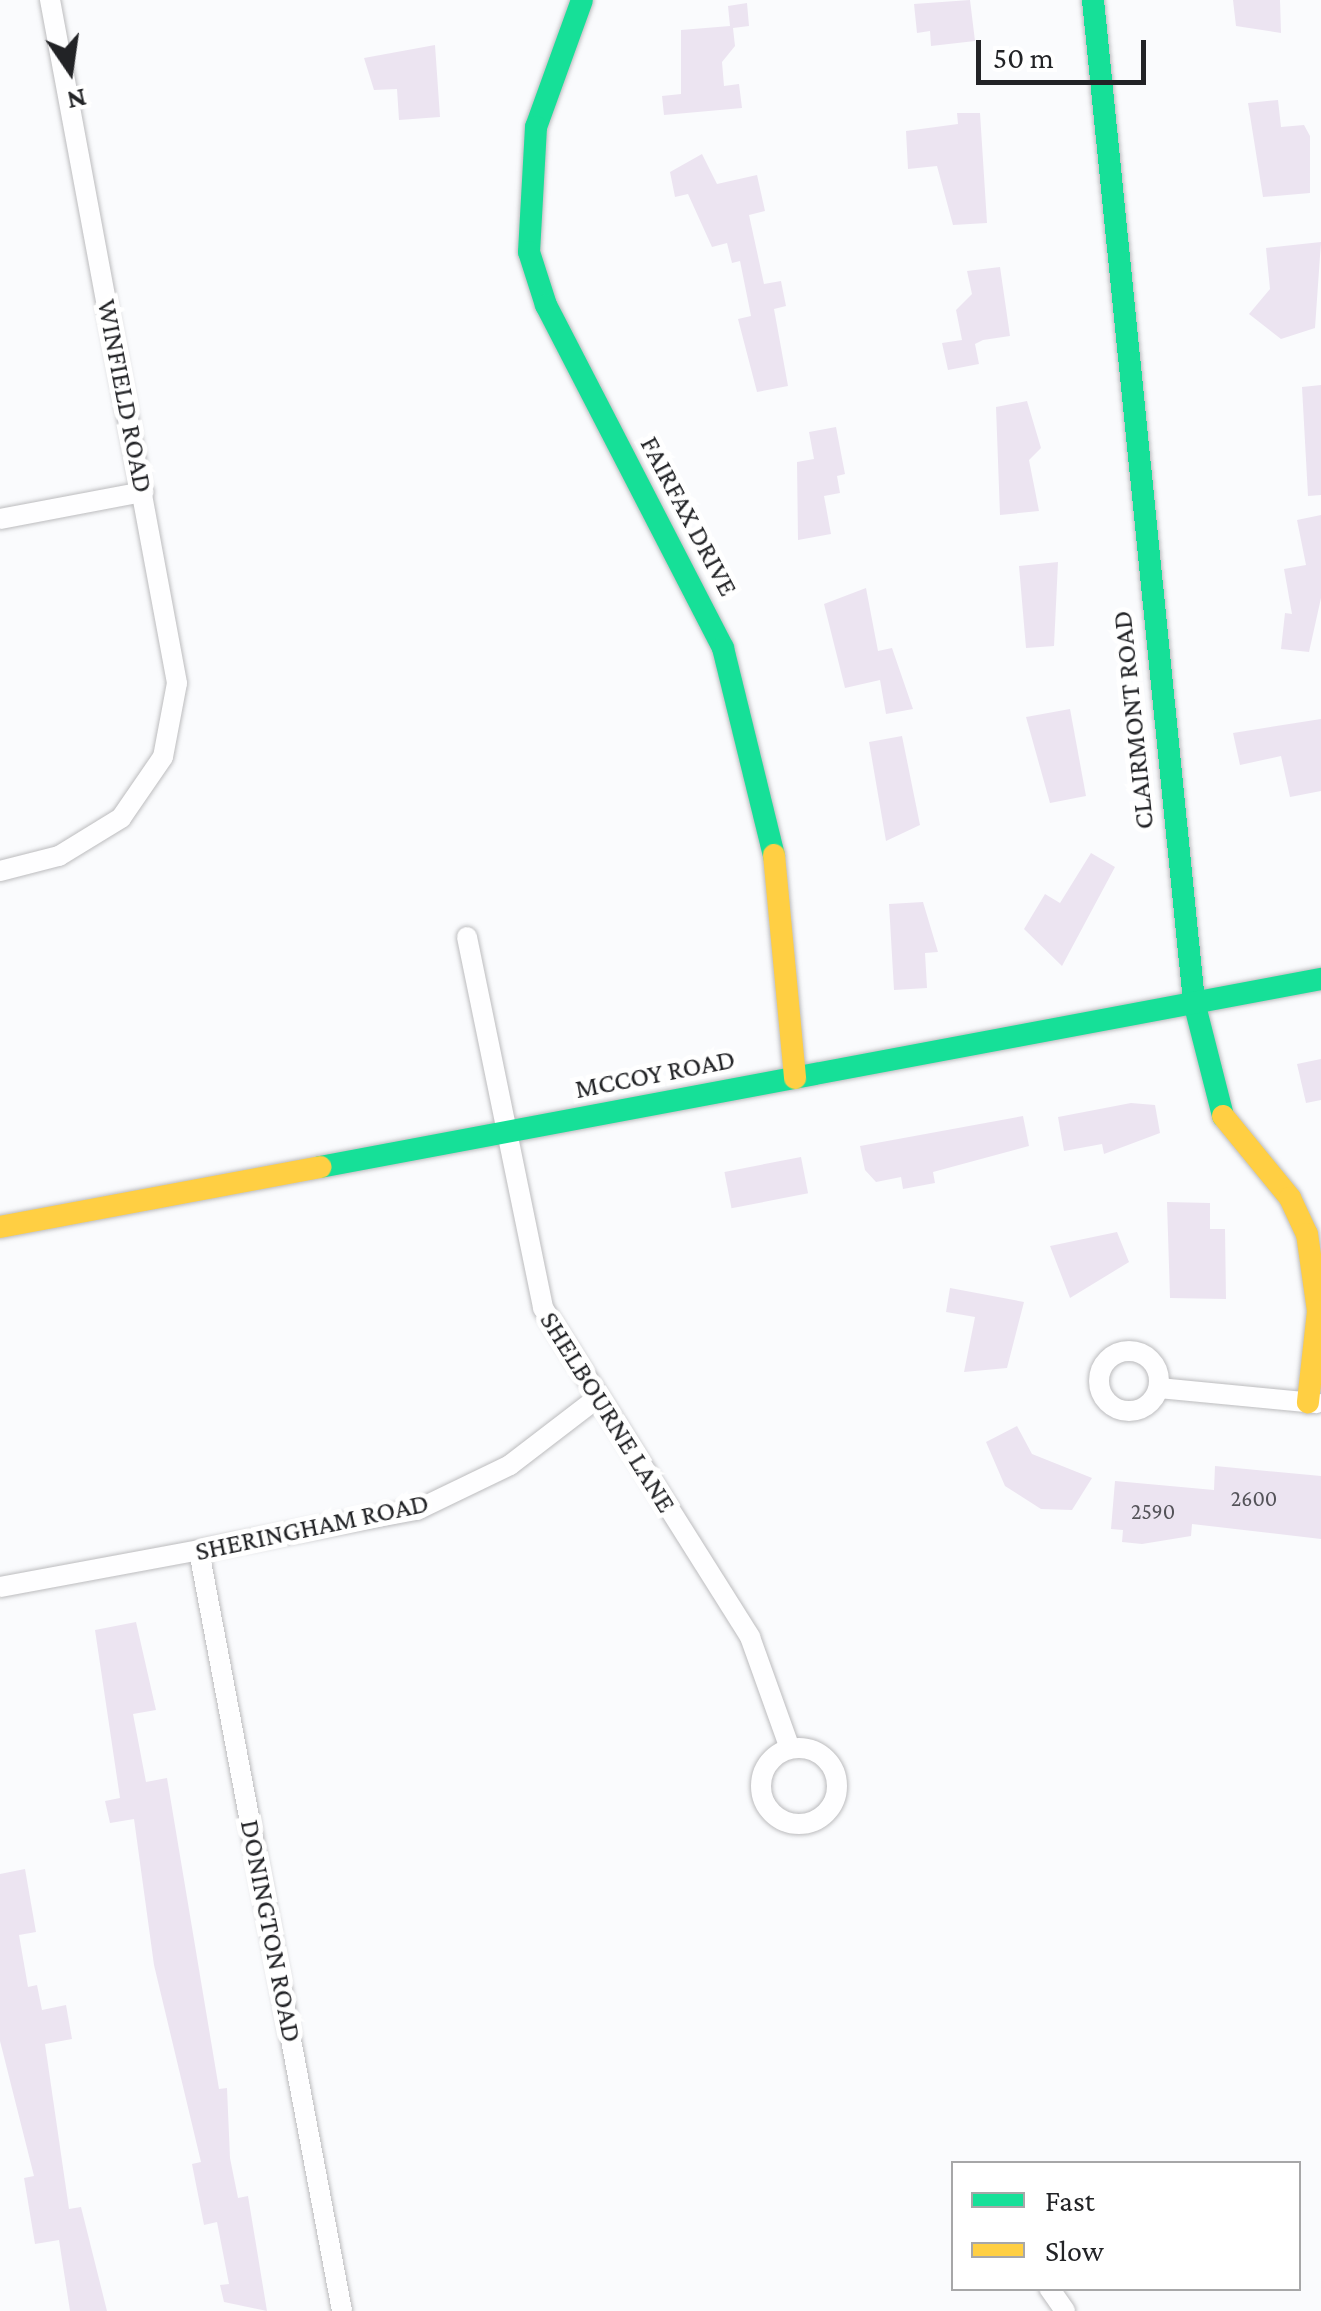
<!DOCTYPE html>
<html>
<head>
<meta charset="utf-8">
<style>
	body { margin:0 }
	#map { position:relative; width:1321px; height:2311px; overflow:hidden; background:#fafbfd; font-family:"Crimson Pro",serif }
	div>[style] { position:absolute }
	.building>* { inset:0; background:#ece4f1; transform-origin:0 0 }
	.roads { filter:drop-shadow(0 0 2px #bcbcbe) drop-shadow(0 0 2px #bcbcbe) }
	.street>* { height:20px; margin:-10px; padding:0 10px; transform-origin:10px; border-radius:10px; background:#fefeff }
	.street>.ring { margin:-10px; padding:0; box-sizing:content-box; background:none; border:20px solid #fefeff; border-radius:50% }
	.fast>* { height:22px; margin:-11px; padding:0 11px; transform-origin:11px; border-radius:11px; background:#16e098 }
	.slow>* { height:22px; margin:-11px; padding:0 11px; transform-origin:11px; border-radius:11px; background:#ffcf43 }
	span { translate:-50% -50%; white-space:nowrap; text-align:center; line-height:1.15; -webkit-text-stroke:10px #fff; paint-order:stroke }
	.number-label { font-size:22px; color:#545359 }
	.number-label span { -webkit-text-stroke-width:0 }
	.street-label { font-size:28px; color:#222326 }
	.legend { position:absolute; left:951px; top:2161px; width:350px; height:130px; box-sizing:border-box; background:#fff; border:2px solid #a7a7a8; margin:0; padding:12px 18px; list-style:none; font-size:30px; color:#222326 }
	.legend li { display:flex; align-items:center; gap:20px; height:50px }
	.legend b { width:50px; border:2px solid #a7a7a8 }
	.north { position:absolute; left:20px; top:20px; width:100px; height:100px; -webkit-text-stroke:8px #fff; paint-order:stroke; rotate:167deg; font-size:28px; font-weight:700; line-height:40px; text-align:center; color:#222326 }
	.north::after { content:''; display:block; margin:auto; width:35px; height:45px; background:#222326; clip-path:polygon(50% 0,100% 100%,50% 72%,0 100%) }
	.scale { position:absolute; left:976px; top:40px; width:170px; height:45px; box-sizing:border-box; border:5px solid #222326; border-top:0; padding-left:12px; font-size:30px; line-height:35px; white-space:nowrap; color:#222326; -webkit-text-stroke:8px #fff; paint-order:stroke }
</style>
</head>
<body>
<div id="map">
	<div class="building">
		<div style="clip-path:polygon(970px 0,975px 41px,931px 46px,930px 31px,917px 33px,914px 4px)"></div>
		<div style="clip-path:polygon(1233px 0,1280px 0,1281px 33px,1236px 26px)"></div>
		<div style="clip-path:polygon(747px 3px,749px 26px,733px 28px,735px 46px,722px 62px,724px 86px,739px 84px,742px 108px,664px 115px,662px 96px,681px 94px,681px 30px,730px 26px,728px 6px)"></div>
		<div style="clip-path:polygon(435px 45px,440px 117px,399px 120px,397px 89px,374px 90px,364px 58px)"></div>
		<div style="clip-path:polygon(1278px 100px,1281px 127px,1304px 125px,1310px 136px,1310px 193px,1263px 197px,1248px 103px)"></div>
		<div style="clip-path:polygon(957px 113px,980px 113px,987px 223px,953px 225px,937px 166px,908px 169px,906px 131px,958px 124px)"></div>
		<div style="clip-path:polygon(702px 154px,717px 184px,757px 175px,765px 211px,749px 215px,764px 284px,781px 281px,786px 306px,774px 309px,788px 386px,757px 392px,738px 319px,751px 316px,740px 261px,732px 263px,727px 243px,712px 247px,688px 194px,675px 197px,670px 172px)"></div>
		<div style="clip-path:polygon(1321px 242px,1315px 328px,1281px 339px,1249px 314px,1270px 289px,1266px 248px)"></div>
		<div style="clip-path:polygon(1000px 267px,1010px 336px,983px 340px,975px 344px,979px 364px,948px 370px,942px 343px,962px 340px,956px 310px,972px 294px,967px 271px)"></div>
		<div style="clip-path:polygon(1321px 385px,1321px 495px,1308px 496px,1302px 387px)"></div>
		<div style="clip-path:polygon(1027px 401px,1041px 448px,1029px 460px,1039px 511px,1000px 515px,996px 407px)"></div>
		<div style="clip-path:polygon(836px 427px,845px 474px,837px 476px,840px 493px,824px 496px,831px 534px,798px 540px,797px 462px,814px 459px,809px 432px)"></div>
		<div style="clip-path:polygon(1321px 515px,1321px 598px,1309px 652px,1281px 649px,1285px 613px,1292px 614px,1284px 569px,1306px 565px,1297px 520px)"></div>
		<div style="clip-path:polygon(1058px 562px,1054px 646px,1026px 648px,1019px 566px)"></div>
		<div style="clip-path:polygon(866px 588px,878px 651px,892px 648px,913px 709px,886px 714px,880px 680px,845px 688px,824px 604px)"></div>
		<div style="clip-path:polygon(1070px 709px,1086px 796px,1050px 803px,1026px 717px)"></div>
		<div style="clip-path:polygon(1321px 719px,1321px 791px,1290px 797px,1281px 756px,1240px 765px,1233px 733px)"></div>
		<div style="clip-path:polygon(902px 736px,920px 825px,886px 841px,869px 742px)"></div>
		<div style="clip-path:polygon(1091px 853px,1115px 867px,1062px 966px,1024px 929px,1045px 894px,1060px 903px)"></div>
		<div style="clip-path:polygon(923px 902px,938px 952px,925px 953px,927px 988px,894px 990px,889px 904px)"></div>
		<div style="clip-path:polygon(1321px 1059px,1321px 1100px,1306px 1103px,1297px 1064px)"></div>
		<div style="clip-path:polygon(1131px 1103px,1155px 1105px,1160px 1133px,1104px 1154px,1102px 1144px,1064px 1151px,1058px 1117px)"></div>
		<div style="clip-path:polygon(1023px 1116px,1029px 1146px,933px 1172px,935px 1183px,903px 1189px,901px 1177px,876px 1182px,865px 1170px,860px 1146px)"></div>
		<div style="left:801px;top:1157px;width:37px;height:78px;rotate:79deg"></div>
		<div style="clip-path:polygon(1167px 1202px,1210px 1203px,1210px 1229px,1225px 1229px,1226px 1299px,1170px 1298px)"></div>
		<div style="clip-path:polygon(1117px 1232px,1129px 1262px,1070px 1298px,1050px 1246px)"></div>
		<div style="clip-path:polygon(950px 1288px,1024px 1302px,1007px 1368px,964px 1372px,975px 1317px,946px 1312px)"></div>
		<div style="clip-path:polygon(1017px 1426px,1032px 1454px,1092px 1478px,1072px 1510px,1041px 1509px,1005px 1486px,986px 1442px)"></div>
		<div style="clip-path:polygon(1215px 1466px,1321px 1476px,1321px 1539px,1192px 1524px,1191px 1536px,1142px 1544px,1122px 1542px,1123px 1530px,1111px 1529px,1115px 1481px,1214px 1490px)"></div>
		<div style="clip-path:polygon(136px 1622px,156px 1710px,133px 1714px,146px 1782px,167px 1778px,219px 2089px,227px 2088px,230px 2158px,238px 2198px,248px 2196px,267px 2311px,224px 2302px,220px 2285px,229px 2284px,217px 2222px,204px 2225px,192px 2164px,201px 2162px,154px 1965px,134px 1819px,110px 1823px,105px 1801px,120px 1798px,95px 1630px)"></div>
		<div style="clip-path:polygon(25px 1869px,36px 1932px,19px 1935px,28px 1987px,37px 1985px,42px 2010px,66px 2005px,72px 2039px,45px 2044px,69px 2209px,81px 2207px,107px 2311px,70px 2311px,59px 2240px,35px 2244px,24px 2178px,34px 2176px,0 2041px,0 1874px)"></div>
	</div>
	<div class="roads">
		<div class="street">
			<div style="left:0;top:519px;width:146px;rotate:-10.7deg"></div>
			<div style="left:0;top:871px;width:61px;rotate:-14.3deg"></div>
			<div style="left:59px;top:856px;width:73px;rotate:-31.5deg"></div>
			<div style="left:121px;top:818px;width:74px;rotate:-55.5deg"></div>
			<div style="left:163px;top:757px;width:75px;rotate:-79.3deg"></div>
			<div style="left:177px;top:683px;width:695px;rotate:-100.53deg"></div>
			<div style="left:467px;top:937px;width:379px;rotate:78.4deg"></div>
			<div style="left:543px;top:1308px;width:389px;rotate:57.8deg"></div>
			<div style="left:750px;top:1637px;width:116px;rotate:70.3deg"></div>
			<div class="ring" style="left:1099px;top:1351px;width:40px;height:40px"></div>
			<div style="left:1159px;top:1388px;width:158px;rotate:5.5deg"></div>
			<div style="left:199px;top:1551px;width:773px;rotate:79.34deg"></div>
			<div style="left:0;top:1587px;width:424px;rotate:-10.5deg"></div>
			<div style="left:417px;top:1510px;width:103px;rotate:-25.8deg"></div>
			<div style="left:510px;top:1465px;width:108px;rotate:-37.5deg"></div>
			<div class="ring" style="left:761px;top:1748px;width:56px;height:56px"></div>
			<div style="left:1049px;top:2288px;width:28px;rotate:55deg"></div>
		</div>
		<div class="fast">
			<div style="left:582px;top:0;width:135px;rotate:109.9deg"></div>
			<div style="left:536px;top:127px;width:125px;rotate:93.2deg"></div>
			<div style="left:529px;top:252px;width:56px;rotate:72.2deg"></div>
			<div style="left:546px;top:305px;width:386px;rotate:62.7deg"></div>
			<div style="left:723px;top:648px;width:213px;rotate:76.2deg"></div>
			<div style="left:1093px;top:0;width:1007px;rotate:84.24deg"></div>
			<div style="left:1194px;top:1002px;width:118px;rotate:75.7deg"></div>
			<div style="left:320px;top:1167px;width:1019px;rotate:-10.64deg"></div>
		</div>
		<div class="slow">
			<div style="left:774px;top:855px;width:224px;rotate:84.6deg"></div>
			<div style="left:1223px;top:1116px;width:106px;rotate:50.7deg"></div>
			<div style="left:1290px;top:1198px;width:40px;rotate:65deg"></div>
			<div style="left:1307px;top:1234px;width:78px;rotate:81.9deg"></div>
			<div style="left:1318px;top:1311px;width:92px;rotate:96.3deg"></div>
			<div style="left:0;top:1227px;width:326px;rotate:-10.6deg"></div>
		</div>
	</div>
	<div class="number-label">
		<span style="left:1254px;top:1499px">2600</span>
		<span style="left:1153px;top:1512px">2590</span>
	</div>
	<div class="street-label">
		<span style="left:125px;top:396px;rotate:79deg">WINFIELD ROAD</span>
		<span style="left:689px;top:516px;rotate:62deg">FAIRFAX DRIVE</span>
		<span style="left:1133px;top:720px;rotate:-96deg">CLAIRMONT ROAD</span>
		<span style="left:655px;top:1074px;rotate:-11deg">MCCOY ROAD</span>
		<span style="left:608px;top:1412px;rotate:58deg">SHELBOURNE LANE</span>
		<span style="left:312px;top:1527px;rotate:-12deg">SHERINGHAM ROAD</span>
		<span style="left:271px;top:1931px;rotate:79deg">DONINGTON ROAD</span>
	</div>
	<ul class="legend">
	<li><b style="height:12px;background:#16e098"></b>Fast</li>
	<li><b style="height:12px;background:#ffcf43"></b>Slow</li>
	</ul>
	<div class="north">N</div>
	<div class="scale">50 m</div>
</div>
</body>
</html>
